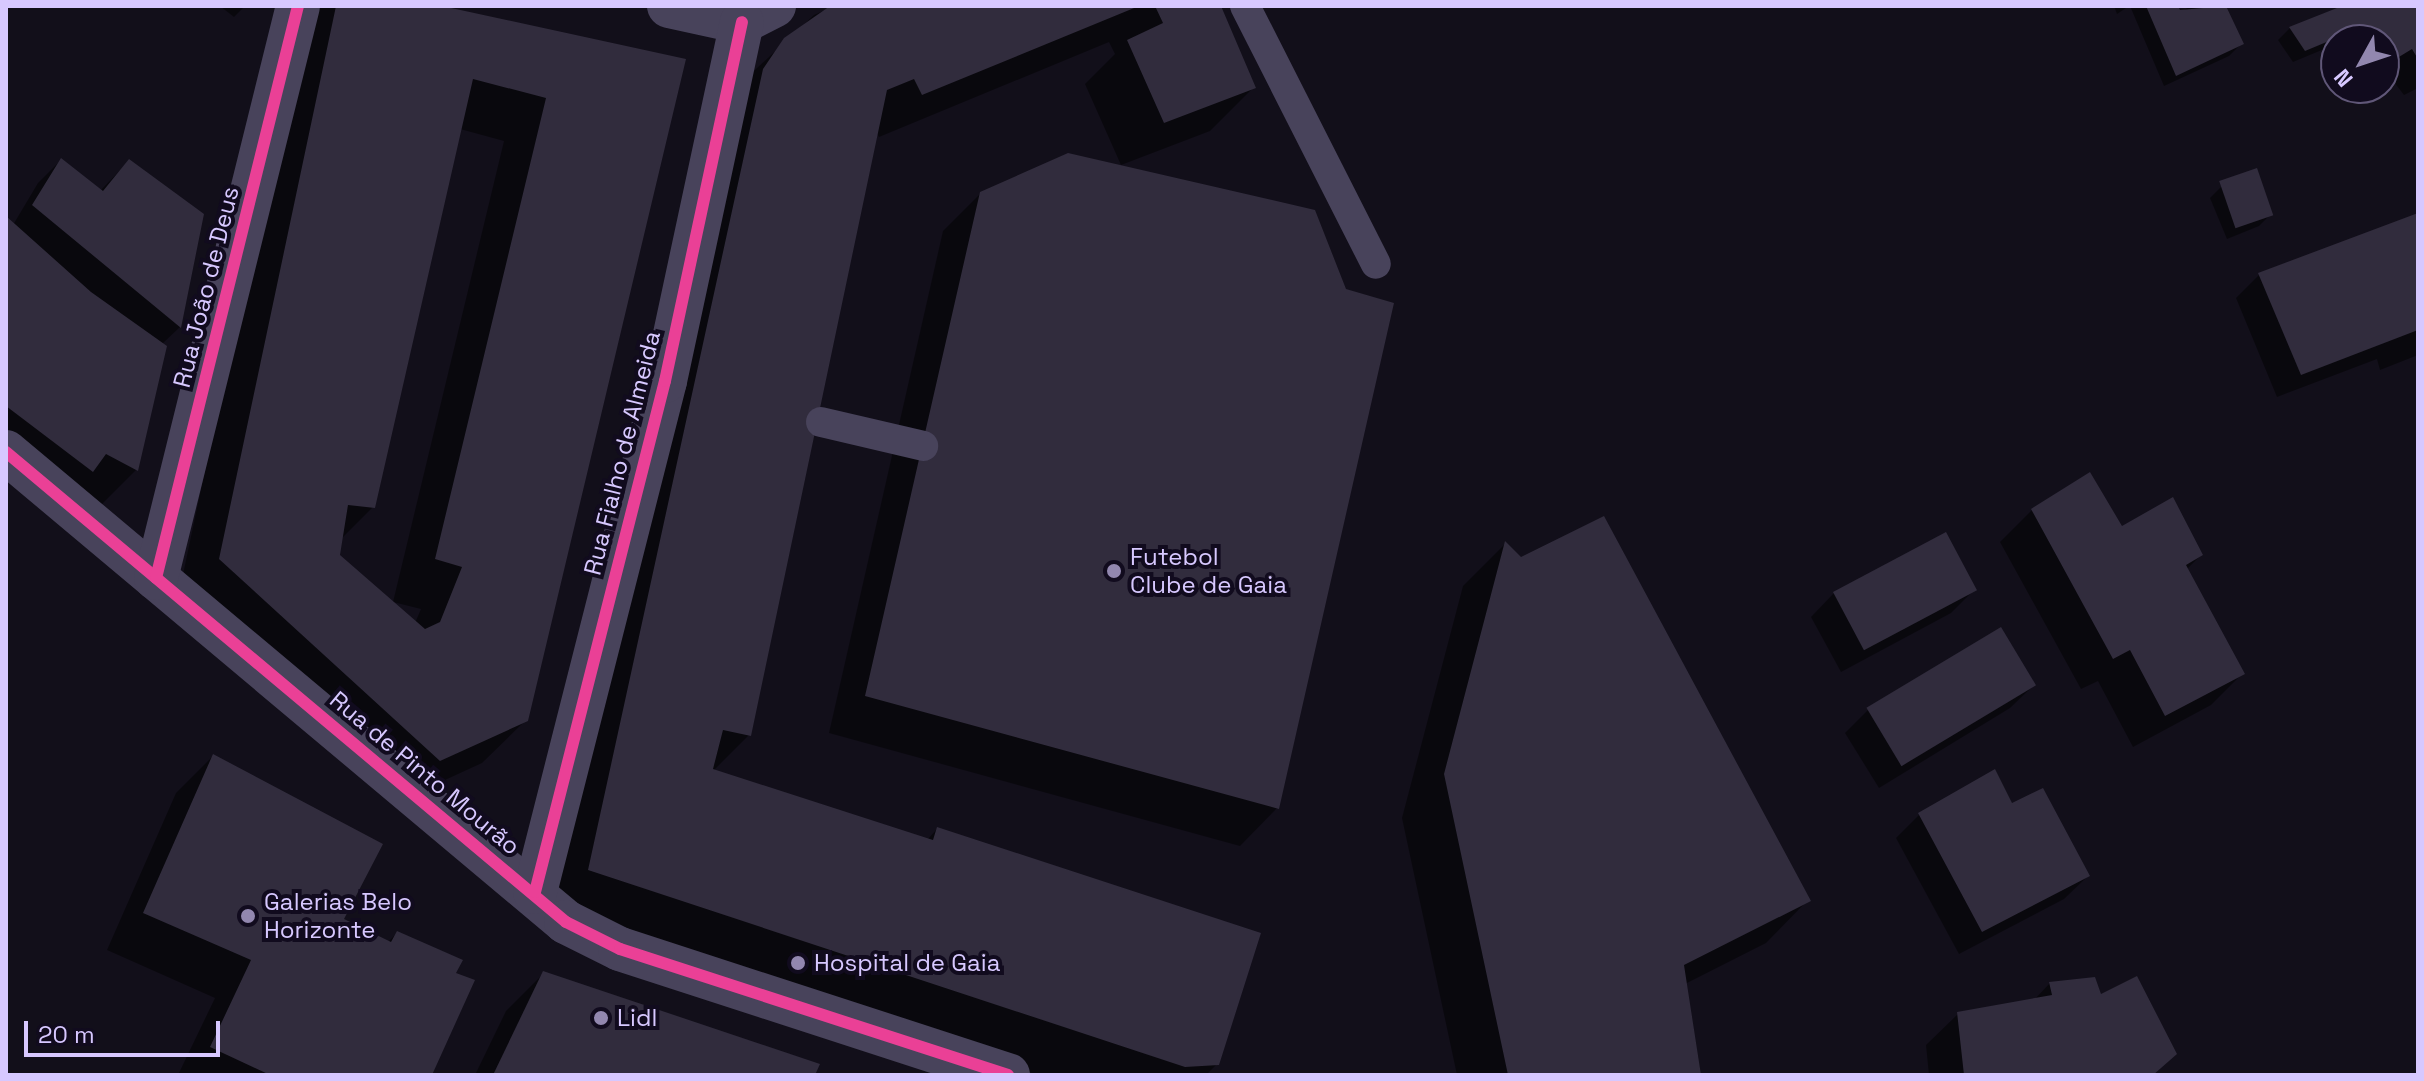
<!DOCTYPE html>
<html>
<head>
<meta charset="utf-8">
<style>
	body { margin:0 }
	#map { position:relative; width:2424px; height:1081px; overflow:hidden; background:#120f1a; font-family:"Space Grotesk",sans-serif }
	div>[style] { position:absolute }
	.shadow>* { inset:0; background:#0007 }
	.building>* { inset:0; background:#312c3d; transform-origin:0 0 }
	.lane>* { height:30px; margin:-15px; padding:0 15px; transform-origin:15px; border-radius:15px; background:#48435b }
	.street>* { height:44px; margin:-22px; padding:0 22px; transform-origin:22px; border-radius:22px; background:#48435b }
	.cycleway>* { height:12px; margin:-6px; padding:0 6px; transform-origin:6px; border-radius:6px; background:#ea4096 }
	.dots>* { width:22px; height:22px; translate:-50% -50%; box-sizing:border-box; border:4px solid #110b1e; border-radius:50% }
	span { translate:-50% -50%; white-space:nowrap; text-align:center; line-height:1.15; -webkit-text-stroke:8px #110b1e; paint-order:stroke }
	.street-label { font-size:24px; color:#d7c8ff }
	.poi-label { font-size:24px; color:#d7c8ff }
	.left { translate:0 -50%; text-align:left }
	.frame { position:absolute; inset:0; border:8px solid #d7c8ff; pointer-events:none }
	.north { position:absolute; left:2320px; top:24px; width:80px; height:80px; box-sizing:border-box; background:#110b1e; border:2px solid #605778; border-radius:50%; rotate:230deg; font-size:22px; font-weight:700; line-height:32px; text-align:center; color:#d7c8ff }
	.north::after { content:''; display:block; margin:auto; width:28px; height:36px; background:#9287af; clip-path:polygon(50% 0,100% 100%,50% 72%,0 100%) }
	.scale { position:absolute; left:24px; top:1021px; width:196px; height:36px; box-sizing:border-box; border:4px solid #d7c8ff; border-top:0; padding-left:10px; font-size:24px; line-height:28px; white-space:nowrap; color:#d7c8ff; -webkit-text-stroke:6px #110b1e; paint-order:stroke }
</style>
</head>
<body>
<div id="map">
	<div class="shadow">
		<div style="clip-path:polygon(220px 6px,245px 6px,234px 17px)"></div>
		<div style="clip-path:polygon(evenodd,321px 6px,432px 6px,684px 60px,526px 720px,482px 763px,397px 802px,177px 603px,298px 29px,321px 6px,460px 129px,504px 141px,393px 602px,421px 609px,415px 623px,338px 555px,340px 540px,373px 507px,460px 129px)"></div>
		<div style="clip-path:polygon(834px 6px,1219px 6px,1253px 88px,1210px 131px,1121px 165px,1085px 84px,1115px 54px,1109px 42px,879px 137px,876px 132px,749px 735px,713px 771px,927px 840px,937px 829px,1217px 1064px,1206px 1075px,1038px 1075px,546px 913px,741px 83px,814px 15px)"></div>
		<div style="clip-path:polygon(2114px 6px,2129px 6px,2117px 14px)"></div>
		<div style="clip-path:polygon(2130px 6px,2176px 6px,2179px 13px,2191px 6px,2224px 6px,2241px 44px,2229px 56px,2164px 86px)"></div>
		<div style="clip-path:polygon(2347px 6px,2418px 6px,2418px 88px,2404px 95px,2384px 69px,2384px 40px,2336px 40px,2336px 56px,2329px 47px,2293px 62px,2278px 40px,2290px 28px)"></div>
		<div style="clip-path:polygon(61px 160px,100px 191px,129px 161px,201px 215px,180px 327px,162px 344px,136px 470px,93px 513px,48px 513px,6px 481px,6px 219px,13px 225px,38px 183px)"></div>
		<div style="clip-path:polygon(2222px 186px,2271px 214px,2259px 226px,2227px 239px,2210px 198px)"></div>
		<div style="clip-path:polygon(981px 193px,1344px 291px,1277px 808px,1240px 846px,829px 733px,943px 231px)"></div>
		<div style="clip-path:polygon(2418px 215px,2418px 355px,2380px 370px,2377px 359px,2277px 397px,2236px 298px,2259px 275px)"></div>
		<div style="clip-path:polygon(2032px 510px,2201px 555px,2186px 570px,2242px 674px,2211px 705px,2133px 747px,2098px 681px,2081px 689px,2000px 542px)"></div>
		<div style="clip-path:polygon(1505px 544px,1808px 900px,1766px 943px,1685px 984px,1699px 1075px,1457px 1075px,1402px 818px,1463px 586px)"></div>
		<div style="clip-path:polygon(1974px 590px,1951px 613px,1841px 672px,1811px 617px,1834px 593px)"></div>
		<div style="clip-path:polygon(2034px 685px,2010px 708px,1879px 788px,1845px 733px,1868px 710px)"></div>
		<div style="clip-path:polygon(213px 756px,341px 920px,387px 943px,397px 933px,454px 974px,429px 1075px,178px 1075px,215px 998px,107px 950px,176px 793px)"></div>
		<div style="clip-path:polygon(2011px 806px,2088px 876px,2064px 899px,1959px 954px,1896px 838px,1919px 815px)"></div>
		<div style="clip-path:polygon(544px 973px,813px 1075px,475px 1075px,506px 1011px)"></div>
		<div style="clip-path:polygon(2050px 983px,2100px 997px,2153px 1075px,1929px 1075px,1926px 1045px,1958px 1014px,2033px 1001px)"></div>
	</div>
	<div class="building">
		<div style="clip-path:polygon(evenodd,336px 6px,442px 6px,686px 59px,528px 721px,440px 761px,219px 559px,336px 6px,473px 79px,546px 98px,435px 559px,462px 567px,440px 622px,425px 629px,340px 555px,348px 505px,375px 508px,473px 79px)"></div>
		<div style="clip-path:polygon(830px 6px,1139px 6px,922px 95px,914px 79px,887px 90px,751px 736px,723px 730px,713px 769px,933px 840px,937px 827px,1261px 933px,1219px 1065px,1185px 1067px,588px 870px,763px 69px,784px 38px)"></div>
		<div style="clip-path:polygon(1155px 6px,1221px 6px,1256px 88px,1164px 123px,1127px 40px,1163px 23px)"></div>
		<div style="clip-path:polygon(2146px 6px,2178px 6px,2180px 10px,2226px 6px,2244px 44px,2176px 76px)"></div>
		<div style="clip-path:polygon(2342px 6px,2418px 6px,2418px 59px,2412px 49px,2384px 66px,2384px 40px,2341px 36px,2305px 51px,2289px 27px)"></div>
		<div style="clip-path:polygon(1068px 153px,1315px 210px,1346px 289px,1394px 303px,1279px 809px,865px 696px,980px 192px)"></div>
		<div style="clip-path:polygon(61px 158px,103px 191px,129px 159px,204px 214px,181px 328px,32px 205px)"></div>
		<div style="left:2257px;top:168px;width:50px;height:40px;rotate:71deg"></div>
		<div style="clip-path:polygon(2418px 213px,2418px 330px,2301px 375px,2258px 273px)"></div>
		<div style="clip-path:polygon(6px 216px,91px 292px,167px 346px,138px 471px,106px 454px,93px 472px,6px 406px)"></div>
		<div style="clip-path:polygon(2090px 472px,2122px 526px,2173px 497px,2203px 555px,2186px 565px,2245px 674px,2165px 716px,2130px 650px,2113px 659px,2031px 509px)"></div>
		<div style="clip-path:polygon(1604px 516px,1811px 901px,1684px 965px,1701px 1075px,1508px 1075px,1444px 774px,1505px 541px,1521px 557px)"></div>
		<div style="left:1946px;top:532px;width:66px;height:128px;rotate:62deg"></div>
		<div style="left:2001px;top:627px;width:68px;height:157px;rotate:59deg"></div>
		<div style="clip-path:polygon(213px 754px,383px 844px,344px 919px,391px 942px,397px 931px,463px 960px,456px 973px,475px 980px,432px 1075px,270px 1075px,210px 1047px,251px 960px,143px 913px)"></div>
		<div style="clip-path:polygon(1995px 769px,2012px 803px,2043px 788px,2090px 876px,1982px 932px,1918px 813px)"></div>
		<div style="clip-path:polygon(543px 971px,820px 1064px,815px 1075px,493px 1075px)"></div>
		<div style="clip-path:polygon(2137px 976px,2177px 1054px,2153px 1075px,1964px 1075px,1957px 1012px,2052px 995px,2049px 982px,2095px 977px,2101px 994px)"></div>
	</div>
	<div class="lane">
		<div style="left:1245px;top:6px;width:289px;rotate:63.1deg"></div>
		<div style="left:821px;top:422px;width:105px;rotate:13.2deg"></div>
	</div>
	<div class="street">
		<div style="left:669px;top:6px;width:75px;rotate:12.4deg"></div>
		<div style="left:742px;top:22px;width:36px;rotate:-27deg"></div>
		<div style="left:6px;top:452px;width:731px;rotate:40.01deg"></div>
		<div style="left:566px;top:922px;width:60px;rotate:26.6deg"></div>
		<div style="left:620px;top:949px;width:408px;rotate:18deg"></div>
		<div style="left:156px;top:578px;width:589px;rotate:-76.06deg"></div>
		<div style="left:535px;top:892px;width:527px;rotate:-75.73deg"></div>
		<div style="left:665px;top:381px;width:367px;rotate:-77.9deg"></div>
	</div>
	<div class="cycleway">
		<div style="left:6px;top:452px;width:731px;rotate:40.01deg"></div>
		<div style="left:566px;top:922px;width:60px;rotate:26.6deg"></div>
		<div style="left:620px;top:949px;width:408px;rotate:18deg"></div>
		<div style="left:156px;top:578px;width:589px;rotate:-76.06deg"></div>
		<div style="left:535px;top:892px;width:527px;rotate:-75.73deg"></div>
		<div style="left:665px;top:381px;width:367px;rotate:-77.9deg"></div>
	</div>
	<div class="dots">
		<div style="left:1114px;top:571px;background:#9287af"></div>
		<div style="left:248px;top:916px;background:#9287af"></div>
		<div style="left:798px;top:963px;background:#9287af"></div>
		<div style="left:601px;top:1018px;background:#9287af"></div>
	</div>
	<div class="street-label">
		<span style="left:206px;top:287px;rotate:-76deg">Rua João de Deus</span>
		<span style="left:622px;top:453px;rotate:-76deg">Rua Fialho de Almeida</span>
		<span style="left:425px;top:773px;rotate:40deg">Rua de Pinto Mourão</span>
	</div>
	<div class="poi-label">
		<span class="left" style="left:1130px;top:571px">Futebol<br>Clube de Gaia</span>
		<span class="left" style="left:264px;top:916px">Galerias Belo<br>Horizonte</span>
		<span class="left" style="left:814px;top:963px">Hospital de Gaia</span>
		<span class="left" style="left:617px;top:1018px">Lidl</span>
	</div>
	<div class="frame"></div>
	<div class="north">N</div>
	<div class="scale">20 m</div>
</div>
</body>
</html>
